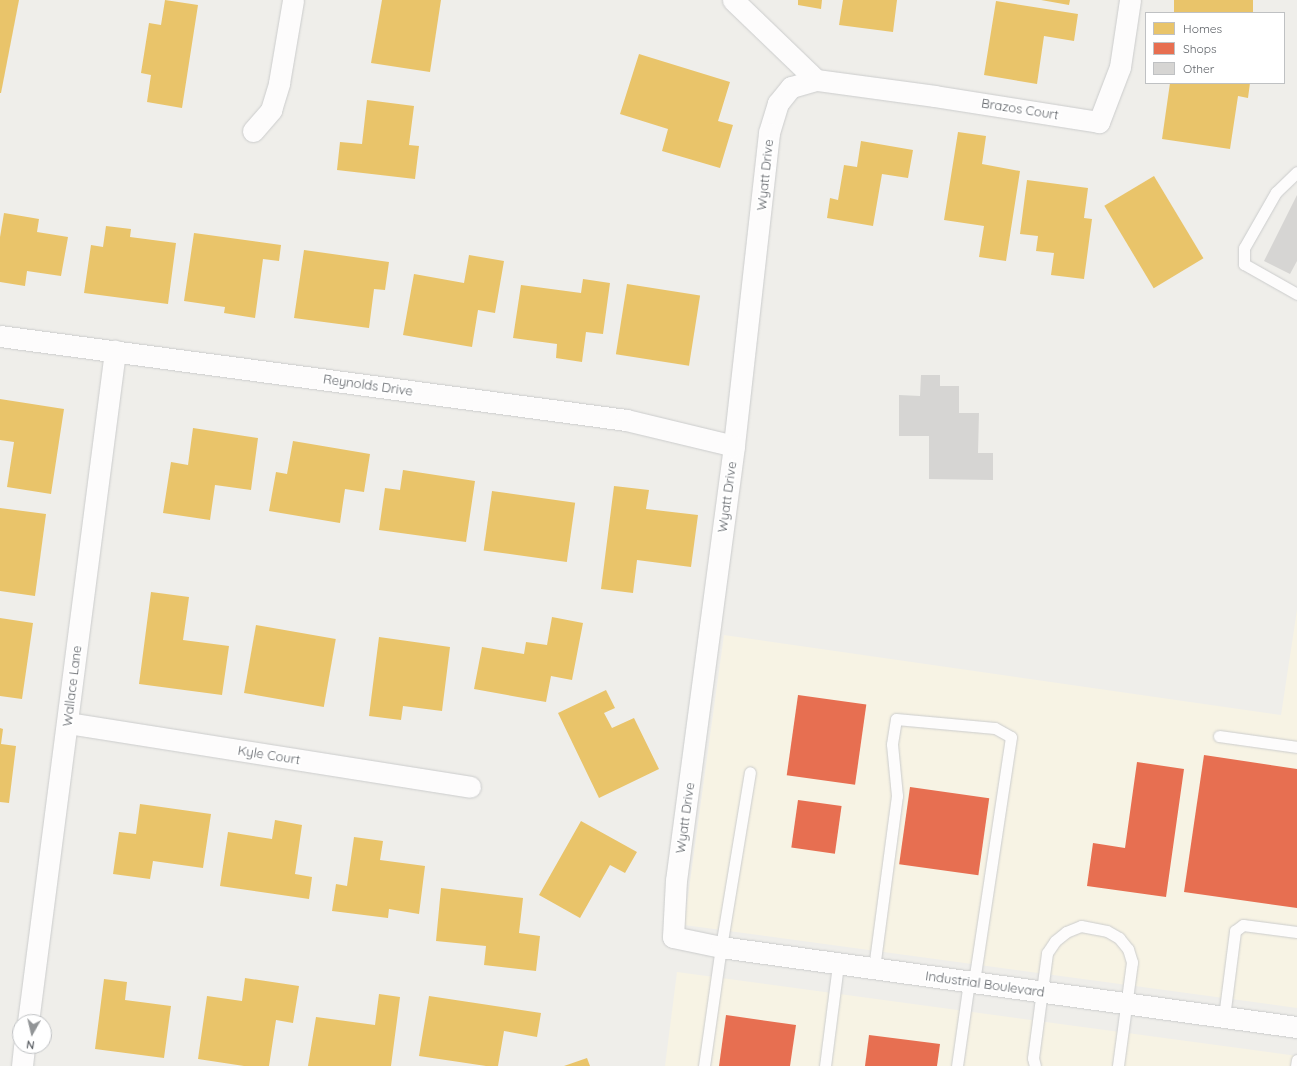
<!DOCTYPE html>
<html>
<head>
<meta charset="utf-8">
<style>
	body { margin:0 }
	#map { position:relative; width:1297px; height:1066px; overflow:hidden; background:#efeeea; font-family:Quicksand,sans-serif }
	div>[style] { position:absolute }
	.commercial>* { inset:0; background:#f7f3e4 }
	.homes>* { inset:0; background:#e9c46a; transform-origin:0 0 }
	.shops>* { inset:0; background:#e76f51; transform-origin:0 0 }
	.building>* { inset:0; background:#d6d5d3 }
	.roads { filter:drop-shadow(0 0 1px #cbcccc) drop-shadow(0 0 1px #cbcccc) }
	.lane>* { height:11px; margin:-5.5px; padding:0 5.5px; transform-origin:5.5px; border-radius:5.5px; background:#fdfcfc }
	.street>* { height:21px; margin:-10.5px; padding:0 10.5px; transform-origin:10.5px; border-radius:10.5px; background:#fdfcfc }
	span { translate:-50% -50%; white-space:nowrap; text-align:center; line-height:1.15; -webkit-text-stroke:4px #fff; paint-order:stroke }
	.street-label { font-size:13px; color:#5f6368 }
	.legend { position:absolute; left:1145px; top:12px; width:140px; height:72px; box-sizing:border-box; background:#fff; border:1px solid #bfc1c3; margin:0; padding:5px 7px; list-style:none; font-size:12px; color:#5f6368 }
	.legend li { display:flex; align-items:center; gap:8px; height:20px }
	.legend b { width:20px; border:1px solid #bfc1c3 }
	.north { position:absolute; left:12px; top:1014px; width:40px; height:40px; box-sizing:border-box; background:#fff; border:1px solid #bfc1c3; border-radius:50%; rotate:188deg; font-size:11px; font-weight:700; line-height:16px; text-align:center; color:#5f6368 }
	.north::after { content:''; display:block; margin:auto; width:14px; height:18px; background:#919496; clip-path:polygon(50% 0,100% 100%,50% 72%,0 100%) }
</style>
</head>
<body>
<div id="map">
	<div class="commercial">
		<div style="clip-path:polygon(1297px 610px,1297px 1008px,684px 925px,724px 635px,1281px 715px)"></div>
		<div style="clip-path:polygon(677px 972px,1297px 1056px,1297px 1066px,665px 1066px)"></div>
	</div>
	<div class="homes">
		<div style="clip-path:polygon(0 0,19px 0,1px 93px,0 93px)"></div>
		<div style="clip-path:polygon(165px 0,198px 5px,182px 108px,147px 102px,151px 75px,141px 73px,149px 23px,161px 25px)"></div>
		<div style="clip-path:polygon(382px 0,441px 0,430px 72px,371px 63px)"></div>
		<div style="clip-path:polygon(798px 0,822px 0,821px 9px,798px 5px)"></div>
		<div style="clip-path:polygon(843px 0,897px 0,893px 32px,839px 25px)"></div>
		<div style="clip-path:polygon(1041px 0,1070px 0,1069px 5px)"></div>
		<div style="left:1174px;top:0;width:79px;height:13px"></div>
		<div style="clip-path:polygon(996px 1px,1078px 14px,1074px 41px,1044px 36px,1037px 84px,984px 75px)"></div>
		<div style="clip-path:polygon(639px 54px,730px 82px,718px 121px,733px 125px,720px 168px,662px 151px,668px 129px,620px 114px)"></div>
		<div style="clip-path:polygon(1170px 83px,1250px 83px,1248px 98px,1238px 96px,1230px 149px,1162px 139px)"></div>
		<div style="clip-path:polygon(367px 100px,414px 106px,409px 145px,419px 146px,415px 179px,337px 170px,340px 142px,362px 144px)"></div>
		<div style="clip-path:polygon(958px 132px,986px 136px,982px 164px,1020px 171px,1006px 261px,979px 257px,984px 226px,944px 220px)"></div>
		<div style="clip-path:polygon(861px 141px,913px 150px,908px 178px,882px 174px,873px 226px,827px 218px,830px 198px,838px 200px,844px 165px,857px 167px)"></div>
		<div style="left:1154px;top:176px;width:96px;height:58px;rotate:59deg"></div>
		<div style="clip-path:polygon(1027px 180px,1088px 188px,1084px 218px,1092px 219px,1084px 279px,1051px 275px,1054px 253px,1036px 251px,1038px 236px,1020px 234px)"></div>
		<div style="clip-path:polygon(4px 213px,39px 219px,37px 232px,68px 237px,61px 276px,27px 271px,25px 286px,0 282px,0 237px)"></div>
		<div style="clip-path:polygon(106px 226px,131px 229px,130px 237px,176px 243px,168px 304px,84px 293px,91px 245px,103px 247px)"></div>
		<div style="clip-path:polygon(194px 233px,281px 245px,279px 261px,263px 259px,255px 318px,224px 313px,225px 307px,184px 301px)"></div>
		<div style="clip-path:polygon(304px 250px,389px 262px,385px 290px,374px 289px,369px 328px,294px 318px)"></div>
		<div style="clip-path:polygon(469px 255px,504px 261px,495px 313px,478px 310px,472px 347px,403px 335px,414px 274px,464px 283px)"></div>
		<div style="clip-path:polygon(583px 279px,610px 283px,603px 334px,586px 332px,582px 362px,556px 358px,557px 344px,513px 338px,521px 285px,581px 293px)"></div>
		<div style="left:627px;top:284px;width:74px;height:71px;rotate:9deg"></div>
		<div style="clip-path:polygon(0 399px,64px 409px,51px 494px,7px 487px,14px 442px,0 440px)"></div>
		<div style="clip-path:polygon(193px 428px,258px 438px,251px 490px,215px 485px,210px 520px,163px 513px,171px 462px,188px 465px)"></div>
		<div style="clip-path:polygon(293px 441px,370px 454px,364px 492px,345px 489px,340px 523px,269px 511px,276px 472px,287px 474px)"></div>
		<div style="clip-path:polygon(403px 470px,475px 481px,466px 542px,379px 530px,385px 488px,400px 490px)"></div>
		<div style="clip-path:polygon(614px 486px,649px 490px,646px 509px,698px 515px,691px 567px,637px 560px,633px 593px,601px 589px)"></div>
		<div style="left:492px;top:491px;width:84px;height:60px;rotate:8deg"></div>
		<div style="clip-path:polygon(0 508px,46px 514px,35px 596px,0 591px)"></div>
		<div style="clip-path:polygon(151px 592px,189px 597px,183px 640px,229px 646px,222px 695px,139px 684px)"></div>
		<div style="clip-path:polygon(552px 617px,583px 623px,572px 680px,551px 676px,546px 702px,474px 689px,482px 647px,524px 654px,526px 642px,547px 645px)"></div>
		<div style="clip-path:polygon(0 618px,33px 623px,22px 699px,0 696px)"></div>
		<div style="left:256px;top:625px;width:81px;height:69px;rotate:10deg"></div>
		<div style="clip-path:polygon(379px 637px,450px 647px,442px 711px,403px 706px,401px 720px,369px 716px)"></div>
		<div style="clip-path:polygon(606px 690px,615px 708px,604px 713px,612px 728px,634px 718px,659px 769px,599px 798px,558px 713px)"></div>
		<div style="clip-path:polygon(0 728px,3px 729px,1px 744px,16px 746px,9px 803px,0 802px)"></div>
		<div style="clip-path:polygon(140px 804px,211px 814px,203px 868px,153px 861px,150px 879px,113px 874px,119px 832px,136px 834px)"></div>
		<div style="clip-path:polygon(275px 820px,302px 825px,295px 874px,312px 877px,309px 899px,220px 886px,228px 832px,272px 839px)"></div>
		<div style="clip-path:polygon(581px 821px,637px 852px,625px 873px,610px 865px,580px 918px,539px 895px)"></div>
		<div style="clip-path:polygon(354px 837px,383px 841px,380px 860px,425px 866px,419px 914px,389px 909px,388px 918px,332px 911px,336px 884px,347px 886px)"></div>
		<div style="clip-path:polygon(441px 888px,523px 898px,519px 933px,540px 936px,536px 971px,484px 965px,486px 946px,436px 941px)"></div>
		<div style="clip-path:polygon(245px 978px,299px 986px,293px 1023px,276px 1020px,269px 1066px,244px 1066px,198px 1059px,207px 996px,242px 1001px)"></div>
		<div style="clip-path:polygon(104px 979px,127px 982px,125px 1000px,171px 1006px,164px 1058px,95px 1049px)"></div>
		<div style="clip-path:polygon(379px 994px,400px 997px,391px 1066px,308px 1066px,316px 1017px,375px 1025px)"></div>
		<div style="clip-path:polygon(429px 996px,541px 1013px,537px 1037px,504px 1031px,498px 1066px,486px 1066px,419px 1056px)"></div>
		<div style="clip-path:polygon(587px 1058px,590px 1066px,564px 1066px)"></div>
	</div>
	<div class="shops">
		<div style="left:798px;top:695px;width:69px;height:81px;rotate:8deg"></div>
		<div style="clip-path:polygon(1204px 755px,1297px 769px,1297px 908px,1184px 892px)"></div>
		<div style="clip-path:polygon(1137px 762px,1184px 769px,1166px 897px,1087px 886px,1093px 843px,1125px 848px)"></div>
		<div style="left:910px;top:787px;width:80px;height:78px;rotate:8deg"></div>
		<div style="left:798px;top:800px;width:44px;height:48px;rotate:8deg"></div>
		<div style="clip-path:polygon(726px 1015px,796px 1025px,790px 1066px,719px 1066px)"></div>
		<div style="clip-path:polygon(869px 1035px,940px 1044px,937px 1066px,865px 1066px)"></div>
	</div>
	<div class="building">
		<div style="clip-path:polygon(1297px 195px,1297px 261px,1290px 274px,1264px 261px)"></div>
		<div style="clip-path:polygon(921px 375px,940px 375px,940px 386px,959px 386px,959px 413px,979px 413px,978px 453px,993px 453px,993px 480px,929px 479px,929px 436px,899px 436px,899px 395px,920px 396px)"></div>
	</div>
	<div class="roads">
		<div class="lane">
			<div style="left:1297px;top:172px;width:29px;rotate:136deg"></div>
			<div style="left:1276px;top:192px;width:64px;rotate:119.7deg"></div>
			<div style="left:1244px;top:248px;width:16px;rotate:90deg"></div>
			<div style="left:1244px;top:264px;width:61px;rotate:29.5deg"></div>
			<div style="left:1219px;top:736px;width:79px;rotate:8deg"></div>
			<div style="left:874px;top:968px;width:174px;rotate:-82.4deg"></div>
			<div style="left:897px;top:796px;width:52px;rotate:-95.5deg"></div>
			<div style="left:892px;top:744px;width:25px;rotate:-81deg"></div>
			<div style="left:896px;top:719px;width:99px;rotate:5.2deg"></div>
			<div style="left:995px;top:728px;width:18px;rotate:29deg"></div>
			<div style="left:1011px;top:737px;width:248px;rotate:98.6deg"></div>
			<div style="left:1224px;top:1017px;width:87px;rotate:-82.7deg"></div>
			<div style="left:1235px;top:931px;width:10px;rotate:-37deg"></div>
			<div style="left:1243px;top:925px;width:54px;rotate:7.4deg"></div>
			<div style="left:704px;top:1066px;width:120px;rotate:-81.9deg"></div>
			<div style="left:721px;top:947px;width:177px;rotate:-80.6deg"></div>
			<div style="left:825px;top:1066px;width:103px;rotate:-82.7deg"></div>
			<div style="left:957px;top:1066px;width:85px;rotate:-81.9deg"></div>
			<div style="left:1035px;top:1066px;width:8px;rotate:-104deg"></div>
			<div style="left:1033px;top:1058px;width:106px;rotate:-82.4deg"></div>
			<div style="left:1047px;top:953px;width:14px;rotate:-56deg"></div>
			<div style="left:1055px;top:941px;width:14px;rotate:-39deg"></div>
			<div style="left:1066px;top:932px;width:16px;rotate:-22deg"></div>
			<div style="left:1081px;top:926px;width:26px;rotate:11deg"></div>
			<div style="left:1107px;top:931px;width:14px;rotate:30deg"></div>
			<div style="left:1119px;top:938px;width:14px;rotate:51deg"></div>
			<div style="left:1128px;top:949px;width:14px;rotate:73deg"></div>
			<div style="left:1132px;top:962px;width:105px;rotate:97.7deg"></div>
			<div style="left:1296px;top:1066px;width:6px;rotate:-81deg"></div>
		</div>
		<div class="street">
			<div style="left:733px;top:0;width:115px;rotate:43.9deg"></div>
			<div style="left:1130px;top:0;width:68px;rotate:98.5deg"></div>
			<div style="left:1120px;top:67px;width:59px;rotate:110.9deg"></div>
			<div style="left:1099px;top:122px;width:166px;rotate:-171deg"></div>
			<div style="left:935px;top:96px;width:120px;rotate:-172.3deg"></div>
			<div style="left:816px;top:80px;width:26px;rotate:164deg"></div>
			<div style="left:791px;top:87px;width:21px;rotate:129deg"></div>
			<div style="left:778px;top:103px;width:31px;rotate:107deg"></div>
			<div style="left:769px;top:133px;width:315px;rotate:96.4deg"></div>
			<div style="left:734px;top:446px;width:438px;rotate:97.6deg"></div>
			<div style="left:676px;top:880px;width:57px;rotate:93deg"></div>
			<div style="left:673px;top:937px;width:49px;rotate:11.8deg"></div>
			<div style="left:721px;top:947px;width:582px;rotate:7.91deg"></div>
			<div style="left:253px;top:131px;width:28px;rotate:-49deg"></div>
			<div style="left:271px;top:110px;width:28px;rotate:-73deg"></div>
			<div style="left:279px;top:83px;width:84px;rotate:-80.4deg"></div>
			<div style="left:0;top:336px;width:632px;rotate:7.64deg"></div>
			<div style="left:626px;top:420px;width:111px;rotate:13.5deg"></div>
			<div style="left:68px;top:723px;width:407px;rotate:9deg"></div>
			<div style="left:28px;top:1022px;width:677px;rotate:-82.61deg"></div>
			<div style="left:22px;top:1066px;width:20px;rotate:-84deg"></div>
		</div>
	</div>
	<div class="street-label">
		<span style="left:1020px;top:109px;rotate:9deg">Brazos Court</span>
		<span style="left:765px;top:175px;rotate:-84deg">Wyatt Drive</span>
		<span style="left:368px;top:385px;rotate:8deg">Reynolds Drive</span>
		<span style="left:727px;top:497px;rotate:-82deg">Wyatt Drive</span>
		<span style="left:72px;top:686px;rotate:-83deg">Wallace Lane</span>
		<span style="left:269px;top:755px;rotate:9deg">Kyle Court</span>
		<span style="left:685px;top:818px;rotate:-82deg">Wyatt Drive</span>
		<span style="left:985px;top:984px;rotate:8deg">Industrial Boulevard</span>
	</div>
	<ul class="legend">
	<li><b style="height:11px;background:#e9c46a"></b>Homes</li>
	<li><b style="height:11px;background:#e76f51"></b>Shops</li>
	<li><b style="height:11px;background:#d6d5d3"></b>Other</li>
	</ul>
	<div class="north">N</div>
</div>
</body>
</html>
